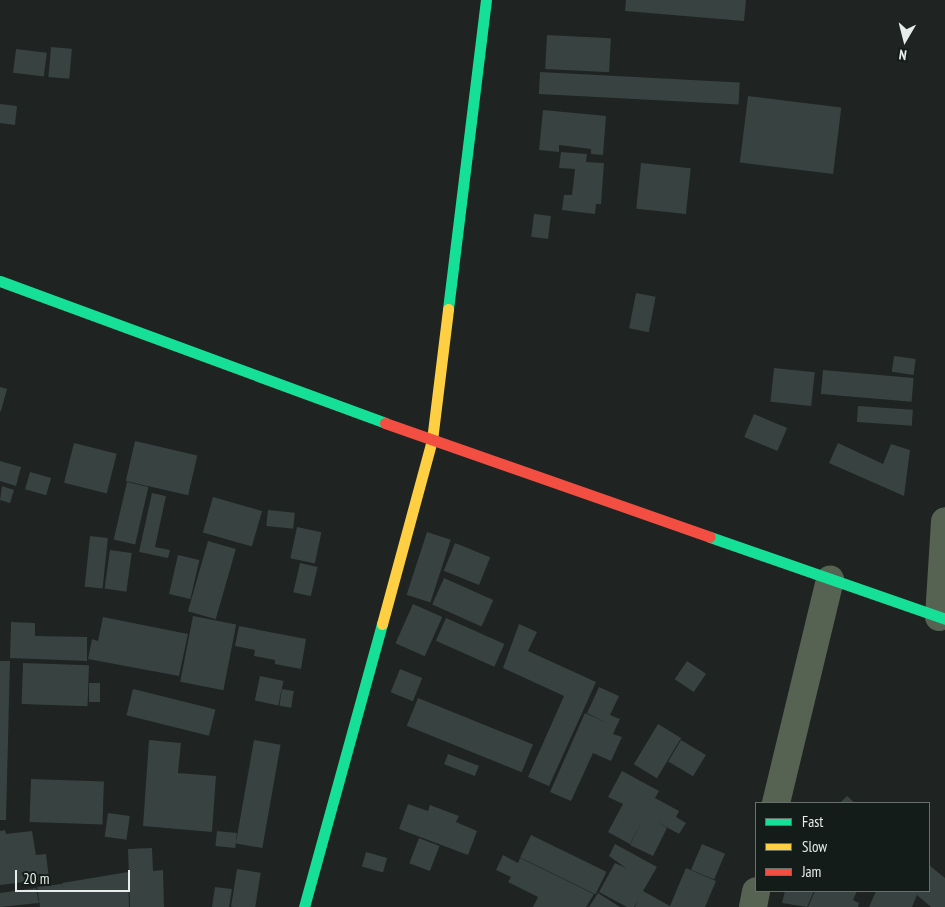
<!DOCTYPE html>
<html>
<head>
<meta charset="utf-8">
<style>
	body { margin:0 }
	#map { position:relative; width:945px; height:907px; overflow:hidden; background:#1f2321; font-family:"PT Sans Narrow",sans-serif }
	div>[style] { position:absolute }
	.building>* { inset:0; background:#374241; transform-origin:0 0 }
	.street>* { height:28px; margin:-14px; padding:0 14px; transform-origin:14px; border-radius:14px; background:#566252 }
	.fast>* { height:11px; margin:-5.5px; padding:0 5.5px; transform-origin:5.5px; border-radius:5.5px; background:#16e098 }
	.slow>* { height:11px; margin:-5.5px; padding:0 5.5px; transform-origin:5.5px; border-radius:5.5px; background:#ffcf43 }
	.jam>* { height:11px; margin:-5.5px; padding:0 5.5px; transform-origin:5.5px; border-radius:5.5px; background:#f24e42 }
	span { translate:-50% -50%; white-space:nowrap; text-align:center; line-height:1.15; -webkit-text-stroke:5px #131c18; paint-order:stroke }
	.legend { position:absolute; left:755px; top:802px; width:175px; height:90px; box-sizing:border-box; background:#131c18; border:1px solid #68706c; margin:0; padding:6px 9px; list-style:none; font-size:15px; color:#e7edea }
	.legend li { display:flex; align-items:center; gap:10px; height:25px }
	.legend b { width:25px; border:1px solid #68706c }
	.north { position:absolute; left:880px; top:15px; width:50px; height:50px; -webkit-text-stroke:4px #131c18; paint-order:stroke; rotate:188deg; font-size:14px; font-weight:700; line-height:20px; text-align:center; color:#e7edea }
	.north::after { content:''; display:block; margin:auto; width:18px; height:22px; background:#e7edea; clip-path:polygon(50% 0,100% 100%,50% 72%,0 100%) }
	.scale { position:absolute; left:15px; top:870px; width:115px; height:22px; box-sizing:border-box; border:2px solid #e7edea; border-top:0; padding-left:6px; font-size:15px; line-height:18px; white-space:nowrap; color:#e7edea; -webkit-text-stroke:4px #131c18; paint-order:stroke }
</style>
</head>
<body>
<div id="map">
	<div class="building">
		<div style="clip-path:polygon(626px 0,746px 0,744px 21px,625px 11px)"></div>
		<div style="left:547px;top:35px;width:64px;height:34px;rotate:3deg"></div>
		<div style="left:51px;top:47px;width:21px;height:30px;rotate:5deg"></div>
		<div style="left:16px;top:49px;width:31px;height:24px;rotate:7deg"></div>
		<div style="left:540px;top:72px;width:200px;height:22px;rotate:3deg"></div>
		<div style="left:748px;top:96px;width:94px;height:67px;rotate:7deg"></div>
		<div style="clip-path:polygon(0 104px,17px 106px,15px 125px,0 123px)"></div>
		<div style="clip-path:polygon(543px 110px,606px 116px,603px 155px,591px 154px,591px 149px,559px 145px,559px 152px,539px 150px)"></div>
		<div style="clip-path:polygon(561px 152px,587px 154px,586px 162px,604px 163px,601px 204px,596px 204px,595px 214px,562px 210px,564px 195px,572px 195px,575px 169px,559px 168px)"></div>
		<div style="left:641px;top:163px;width:50px;height:46px;rotate:6deg"></div>
		<div style="left:534px;top:214px;width:17px;height:23px;rotate:7deg"></div>
		<div style="left:636px;top:293px;width:20px;height:36px;rotate:11deg"></div>
		<div style="left:894px;top:356px;width:22px;height:16px;rotate:8deg"></div>
		<div style="left:774px;top:368px;width:41px;height:34px;rotate:6deg"></div>
		<div style="left:823px;top:370px;width:91px;height:24px;rotate:5deg"></div>
		<div style="clip-path:polygon(0 387px,7px 389px,1px 411px,0 411px)"></div>
		<div style="left:858px;top:406px;width:55px;height:16px;rotate:4deg"></div>
		<div style="left:754px;top:414px;width:36px;height:25px;rotate:23deg"></div>
		<div style="left:135px;top:441px;width:64px;height:41px;rotate:13deg"></div>
		<div style="left:74px;top:443px;width:44px;height:41px;rotate:14deg"></div>
		<div style="clip-path:polygon(838px 443px,883px 464px,891px 444px,910px 450px,904px 496px,829px 463px)"></div>
		<div style="clip-path:polygon(0 461px,21px 467px,16px 486px,0 481px)"></div>
		<div style="left:30px;top:472px;width:22px;height:18px;rotate:16deg"></div>
		<div style="left:127px;top:482px;width:22px;height:59px;rotate:13deg"></div>
		<div style="clip-path:polygon(2px 486px,14px 490px,10px 503px,0 500px)"></div>
		<div style="clip-path:polygon(152px 493px,166px 496px,155px 547px,170px 550px,168px 558px,139px 552px)"></div>
		<div style="left:213px;top:497px;width:51px;height:37px;rotate:16deg"></div>
		<div style="left:268px;top:510px;width:27px;height:16px;rotate:6deg"></div>
		<div style="left:297px;top:527px;width:25px;height:32px;rotate:12deg"></div>
		<div style="left:427px;top:532px;width:25px;height:66px;rotate:18deg"></div>
		<div style="left:90px;top:536px;width:18px;height:51px;rotate:6deg"></div>
		<div style="left:208px;top:541px;width:29px;height:73px;rotate:16deg"></div>
		<div style="left:455px;top:543px;width:38px;height:30px;rotate:22deg"></div>
		<div style="left:110px;top:550px;width:22px;height:39px;rotate:8deg"></div>
		<div style="left:178px;top:555px;width:22px;height:40px;rotate:13deg"></div>
		<div style="left:300px;top:563px;width:18px;height:30px;rotate:13deg"></div>
		<div style="left:444px;top:578px;width:54px;height:29px;rotate:24deg"></div>
		<div style="left:413px;top:604px;width:32px;height:43px;rotate:24deg"></div>
		<div style="left:193px;top:616px;width:44px;height:67px;rotate:11deg"></div>
		<div style="clip-path:polygon(103px 617px,188px 634px,179px 676px,88px 659px,92px 639px,98px 641px)"></div>
		<div style="left:446px;top:618px;width:64px;height:25px;rotate:24deg"></div>
		<div style="clip-path:polygon(11px 622px,35px 623px,35px 636px,87px 637px,87px 661px,10px 658px)"></div>
		<div style="clip-path:polygon(519px 624px,537px 632px,528px 651px,596px 682px,549px 786px,528px 777px,564px 696px,503px 668px)"></div>
		<div style="clip-path:polygon(239px 626px,306px 639px,301px 669px,275px 664px,275px 660px,254px 656px,255px 650px,235px 646px)"></div>
		<div style="clip-path:polygon(0 661px,10px 661px,6px 820px,0 820px)"></div>
		<div style="left:687px;top:661px;width:23px;height:22px;rotate:34deg"></div>
		<div style="left:23px;top:663px;width:66px;height:41px;rotate:2deg"></div>
		<div style="left:400px;top:669px;width:24px;height:25px;rotate:22deg"></div>
		<div style="left:260px;top:676px;width:24px;height:25px;rotate:12deg"></div>
		<div style="left:89px;top:683px;width:11px;height:19px"></div>
		<div style="clip-path:polygon(599px 687px,619px 696px,610px 715px,620px 719px,613px 734px,622px 737px,611px 761px,593px 753px,571px 801px,550px 792px,585px 713px,607px 723px,587px 713px)"></div>
		<div style="left:133px;top:689px;width:85px;height:27px;rotate:14deg"></div>
		<div style="left:282px;top:689px;width:12px;height:17px;rotate:9deg"></div>
		<div style="left:418px;top:698px;width:124px;height:30px;rotate:22deg"></div>
		<div style="left:658px;top:724px;width:27px;height:47px;rotate:31deg"></div>
		<div style="clip-path:polygon(149px 740px,181px 743px,178px 773px,216px 776px,212px 832px,143px 826px)"></div>
		<div style="left:254px;top:740px;width:27px;height:105px;rotate:10deg"></div>
		<div style="left:681px;top:740px;width:29px;height:25px;rotate:31deg"></div>
		<div style="left:448px;top:754px;width:33px;height:11px;rotate:21deg"></div>
		<div style="clip-path:polygon(622px 771px,659px 791px,655px 798px,679px 811px,676px 817px,686px 823px,679px 834px,657px 822px,667px 828px,653px 856px,630px 845px,643px 819px,630px 844px,608px 832px,623px 804px,608px 797px)"></div>
		<div style="left:31px;top:779px;width:73px;height:43px;rotate:2deg"></div>
		<div style="clip-path:polygon(847px 796px,855px 803px,840px 803px)"></div>
		<div style="clip-path:polygon(408px 804px,428px 811px,430px 805px,459px 816px,456px 822px,477px 831px,468px 855px,399px 829px)"></div>
		<div style="left:108px;top:813px;width:22px;height:24px;rotate:8deg"></div>
		<div style="clip-path:polygon(5px 830px,6px 834px,32px 831px,36px 855px,46px 854px,49px 879px,0 885px,0 831px)"></div>
		<div style="left:217px;top:831px;width:20px;height:15px;rotate:6deg"></div>
		<div style="left:531px;top:835px;width:84px;height:25px;rotate:26deg"></div>
		<div style="left:419px;top:838px;width:22px;height:27px;rotate:21deg"></div>
		<div style="clip-path:polygon(615px 844px,657px 867px,643px 891px,670px 906px,686px 868px,716px 881px,705px 907px,635px 907px,638px 901px,634px 907px,627px 907px,599px 892px,615px 863px,626px 868px,609px 856px)"></div>
		<div style="left:702px;top:844px;width:25px;height:28px;rotate:23deg"></div>
		<div style="clip-path:polygon(152px 848px,153px 871px,163px 870px,164px 907px,130px 907px,128px 849px)"></div>
		<div style="left:366px;top:852px;width:22px;height:15px;rotate:16deg"></div>
		<div style="clip-path:polygon(503px 855px,518px 863px,520px 858px,594px 894px,586px 907px,533px 907px,538px 897px,508px 882px,511px 877px,496px 870px)"></div>
		<div style="clip-path:polygon(929px 865px,945px 878px,945px 907px,931px 907px,917px 895px,912px 907px,869px 907px,876px 891px,929px 891px)"></div>
		<div style="left:237px;top:869px;width:24px;height:38px;rotate:9deg"></div>
		<div style="clip-path:polygon(128px 872px,129px 907px,40px 907px,37px 887px,62px 884px,63px 889px,62px 883px)"></div>
		<div style="clip-path:polygon(215px 887px,232px 889px,229px 907px,212px 907px)"></div>
		<div style="clip-path:polygon(36px 888px,39px 903px,0 907px,0 893px)"></div>
		<div style="clip-path:polygon(785px 891px,814px 891px,807px 907px,782px 903px)"></div>
		<div style="clip-path:polygon(815px 891px,857px 891px,853px 900px,859px 903px,858px 907px,808px 907px)"></div>
		<div style="clip-path:polygon(598px 893px,620px 907px,589px 907px)"></div>
	</div>
	<div class="street">
		<div style="left:939px;top:617px;width:96px;rotate:-86.4deg"></div>
		<div style="left:776px;top:803px;width:230px;rotate:-76.4deg"></div>
		<div style="left:753px;top:907px;width:16px;rotate:-79deg"></div>
	</div>
	<div class="fast">
		<div style="left:0;top:281px;width:410px;rotate:20.2deg"></div>
		<div style="left:448px;top:309px;width:311px;rotate:-83deg"></div>
		<div style="left:710px;top:537px;width:249px;rotate:19.2deg"></div>
		<div style="left:304px;top:907px;width:294px;rotate:-74.6deg"></div>
	</div>
	<div class="slow">
		<div style="left:382px;top:624px;width:191px;rotate:-74.8deg"></div>
		<div style="left:432px;top:440px;width:132px;rotate:-83deg"></div>
	</div>
	<div class="jam">
		<div style="left:385px;top:423px;width:344px;rotate:19.3deg"></div>
	</div>
	<ul class="legend">
	<li><b style="height:6px;background:#16e098"></b>Fast</li>
	<li><b style="height:6px;background:#ffcf43"></b>Slow</li>
	<li><b style="height:6px;background:#f24e42"></b>Jam</li>
	</ul>
	<div class="north">N</div>
	<div class="scale">20 m</div>
</div>
</body>
</html>
